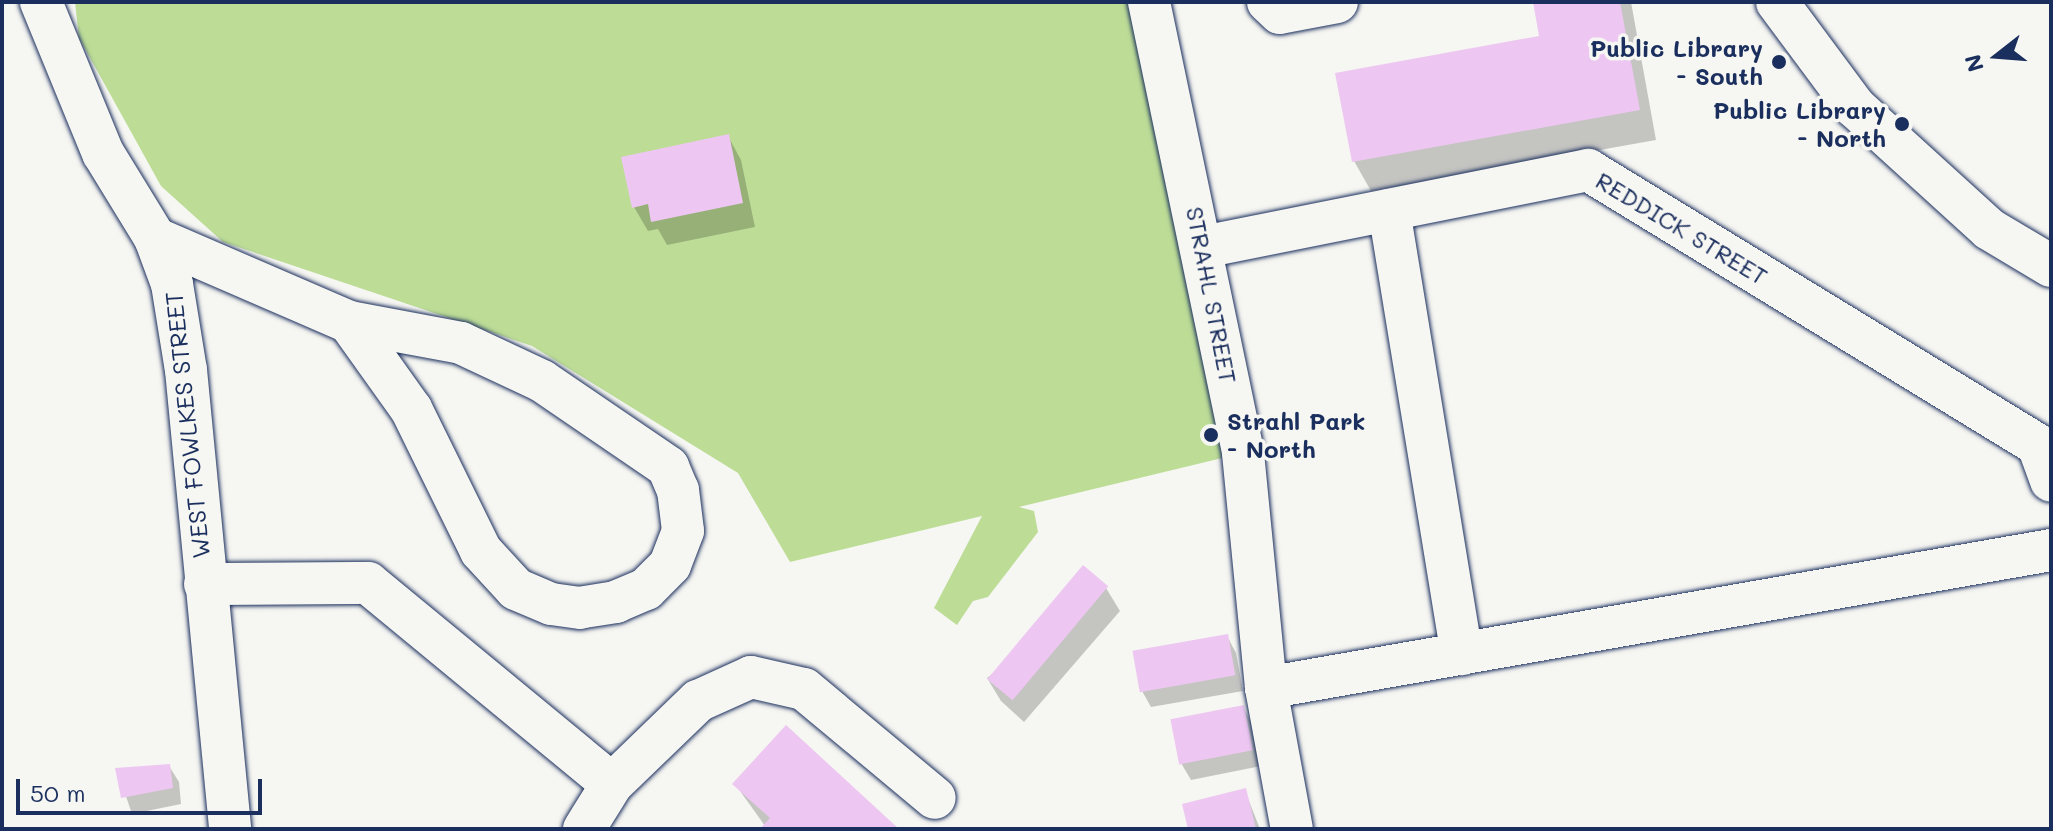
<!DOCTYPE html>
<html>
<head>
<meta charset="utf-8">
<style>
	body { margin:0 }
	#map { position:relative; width:2053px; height:831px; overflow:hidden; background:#f6f6f2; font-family:Mali,sans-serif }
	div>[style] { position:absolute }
	.green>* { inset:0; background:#bddd97 }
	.shadow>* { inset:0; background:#0003 }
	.building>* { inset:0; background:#edc7f1; transform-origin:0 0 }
	.roads { filter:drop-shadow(0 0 2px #1b2f5e) drop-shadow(0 0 2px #1b2f5e) }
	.minor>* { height:42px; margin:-21px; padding:0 21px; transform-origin:21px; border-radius:21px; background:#f6f6f2 }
	.dots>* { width:22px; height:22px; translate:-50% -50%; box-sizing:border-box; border:4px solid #f6f6f2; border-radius:50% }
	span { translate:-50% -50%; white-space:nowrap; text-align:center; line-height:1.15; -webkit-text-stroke:7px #f6f6f2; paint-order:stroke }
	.poi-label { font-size:24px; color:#1b2f5e; font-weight:700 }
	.right { translate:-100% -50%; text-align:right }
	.left { translate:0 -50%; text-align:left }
	.street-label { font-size:24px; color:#1b2f5e }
	.frame { position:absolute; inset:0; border:4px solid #1b2f5e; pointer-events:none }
	.north { position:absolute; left:1957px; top:16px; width:80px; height:80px; -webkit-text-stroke:6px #f6f6f2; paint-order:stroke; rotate:253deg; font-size:22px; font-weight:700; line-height:32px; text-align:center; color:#1b2f5e }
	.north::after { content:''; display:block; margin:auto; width:28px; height:36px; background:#1b2f5e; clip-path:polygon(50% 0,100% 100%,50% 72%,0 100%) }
	.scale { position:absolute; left:16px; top:779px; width:246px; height:36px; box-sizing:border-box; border:4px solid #1b2f5e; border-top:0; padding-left:10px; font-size:24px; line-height:28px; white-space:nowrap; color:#1b2f5e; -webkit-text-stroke:6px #f6f6f2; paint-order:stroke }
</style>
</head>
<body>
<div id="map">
	<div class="green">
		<div style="clip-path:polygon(75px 2px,1135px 2px,1243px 453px,1019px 507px,1034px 511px,1038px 532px,988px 597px,973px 601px,957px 625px,934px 608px,982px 516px,790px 562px,738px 473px,532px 346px,223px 242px,161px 186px,79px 38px)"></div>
	</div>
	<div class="shadow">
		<div style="clip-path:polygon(1535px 2px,1631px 2px,1656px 140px,1371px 191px,1354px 161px,1542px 38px)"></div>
		<div style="clip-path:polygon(728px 136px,741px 160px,755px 227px,667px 245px,658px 229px,648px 231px,634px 207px)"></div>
		<div style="clip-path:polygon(1106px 588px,1120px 611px,1024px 722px,1001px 701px,987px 678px)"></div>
		<div style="clip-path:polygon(1227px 636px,1236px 653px,1243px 691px,1151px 707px,1142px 691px)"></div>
		<div style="clip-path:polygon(1243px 707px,1252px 724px,1261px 766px,1191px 780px,1181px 763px)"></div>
		<div style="clip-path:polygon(169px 766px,179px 782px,181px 804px,132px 814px,117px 770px)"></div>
		<div style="clip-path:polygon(735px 784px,897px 829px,762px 829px,765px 826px)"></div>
		<div style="clip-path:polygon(1245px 791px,1260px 829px,1191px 829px)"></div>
	</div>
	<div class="building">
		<div style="clip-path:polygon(1533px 2px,1620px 2px,1640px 110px,1352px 162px,1335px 73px,1539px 36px)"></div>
		<div style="clip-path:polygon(729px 134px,743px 203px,651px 222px,648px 204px,632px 208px,621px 157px)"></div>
		<div style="left:1083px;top:565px;width:33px;height:149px;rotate:40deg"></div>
		<div style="left:1228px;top:634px;width:42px;height:97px;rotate:80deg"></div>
		<div style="left:1244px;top:705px;width:46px;height:75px;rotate:79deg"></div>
		<div style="clip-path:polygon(786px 725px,899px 829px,760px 829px,770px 818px,732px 784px)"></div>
		<div style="clip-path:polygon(170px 764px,173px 788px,121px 798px,115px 768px)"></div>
		<div style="clip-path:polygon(1246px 788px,1256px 829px,1188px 829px,1182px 804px)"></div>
	</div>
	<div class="roads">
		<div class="minor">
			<div style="left:41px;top:2px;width:163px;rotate:67.7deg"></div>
			<div style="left:103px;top:153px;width:100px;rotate:58.5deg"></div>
			<div style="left:155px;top:238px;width:49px;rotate:69.7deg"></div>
			<div style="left:172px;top:284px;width:87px;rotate:80.8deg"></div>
			<div style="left:186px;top:370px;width:461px;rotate:84.5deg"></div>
			<div style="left:1149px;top:2px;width:461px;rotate:78.2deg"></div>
			<div style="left:1243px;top:453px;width:236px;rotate:84.4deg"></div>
			<div style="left:1266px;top:688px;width:143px;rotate:79.6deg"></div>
			<div style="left:1268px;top:2px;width:16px;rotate:43deg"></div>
			<div style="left:1280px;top:13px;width:58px;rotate:-10.9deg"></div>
			<div style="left:1777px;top:2px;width:131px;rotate:53.4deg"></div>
			<div style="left:1855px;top:107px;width:181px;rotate:42.3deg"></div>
			<div style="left:1989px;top:229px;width:72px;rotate:30.8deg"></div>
			<div style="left:1389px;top:210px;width:450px;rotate:80.7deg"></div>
			<div style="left:155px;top:238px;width:211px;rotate:23.4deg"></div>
			<div style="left:349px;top:322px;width:114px;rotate:10.6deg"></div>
			<div style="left:461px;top:343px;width:89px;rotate:25.1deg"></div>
			<div style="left:542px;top:381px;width:153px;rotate:34.3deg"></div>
			<div style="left:668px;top:467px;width:25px;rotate:67deg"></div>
			<div style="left:678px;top:490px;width:41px;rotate:83deg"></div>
			<div style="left:683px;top:531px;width:36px;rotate:111deg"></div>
			<div style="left:670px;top:565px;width:34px;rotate:135deg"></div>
			<div style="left:646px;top:589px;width:33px;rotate:157deg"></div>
			<div style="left:616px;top:602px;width:36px;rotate:171deg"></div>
			<div style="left:580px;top:608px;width:29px;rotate:-172deg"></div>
			<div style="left:551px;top:604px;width:38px;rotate:-157deg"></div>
			<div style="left:516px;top:589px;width:52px;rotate:-132.6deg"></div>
			<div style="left:481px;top:551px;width:158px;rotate:-116.2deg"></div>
			<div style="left:411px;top:409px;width:107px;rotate:-125.5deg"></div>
			<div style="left:1203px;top:247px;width:393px;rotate:-11.3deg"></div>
			<div style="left:1588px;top:170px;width:527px;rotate:31.43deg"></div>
			<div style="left:2038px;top:445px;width:38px;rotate:70deg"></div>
			<div style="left:205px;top:584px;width:163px;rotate:-0.4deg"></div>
			<div style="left:368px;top:583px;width:316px;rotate:39.5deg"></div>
			<div style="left:612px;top:784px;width:53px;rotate:121.9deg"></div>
			<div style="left:1266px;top:688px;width:797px;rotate:-9.97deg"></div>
			<div style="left:612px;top:784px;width:120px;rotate:-44deg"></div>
			<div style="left:698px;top:701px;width:58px;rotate:-24.4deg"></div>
			<div style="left:751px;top:677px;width:54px;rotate:12.8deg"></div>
			<div style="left:804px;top:689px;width:170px;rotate:39.8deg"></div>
		</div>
	</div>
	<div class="dots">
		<div style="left:1779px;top:62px;background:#1b2f5e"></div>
		<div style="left:1902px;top:124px;background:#1b2f5e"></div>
		<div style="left:1211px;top:435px;background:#1b2f5e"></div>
	</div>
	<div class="poi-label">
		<span class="right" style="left:1763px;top:62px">Public Library<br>- South</span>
		<span class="right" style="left:1886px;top:124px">Public Library<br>- North</span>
		<span class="left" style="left:1227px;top:435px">Strahl Park<br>- North</span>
	</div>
	<div class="street-label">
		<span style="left:1682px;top:228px;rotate:31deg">REDDICK STREET</span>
		<span style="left:1212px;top:295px;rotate:79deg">STRAHL STREET</span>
		<span style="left:187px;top:425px;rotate:-96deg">WEST FOWLKES STREET</span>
	</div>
	<div class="frame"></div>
	<div class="north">N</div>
	<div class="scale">50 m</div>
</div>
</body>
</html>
